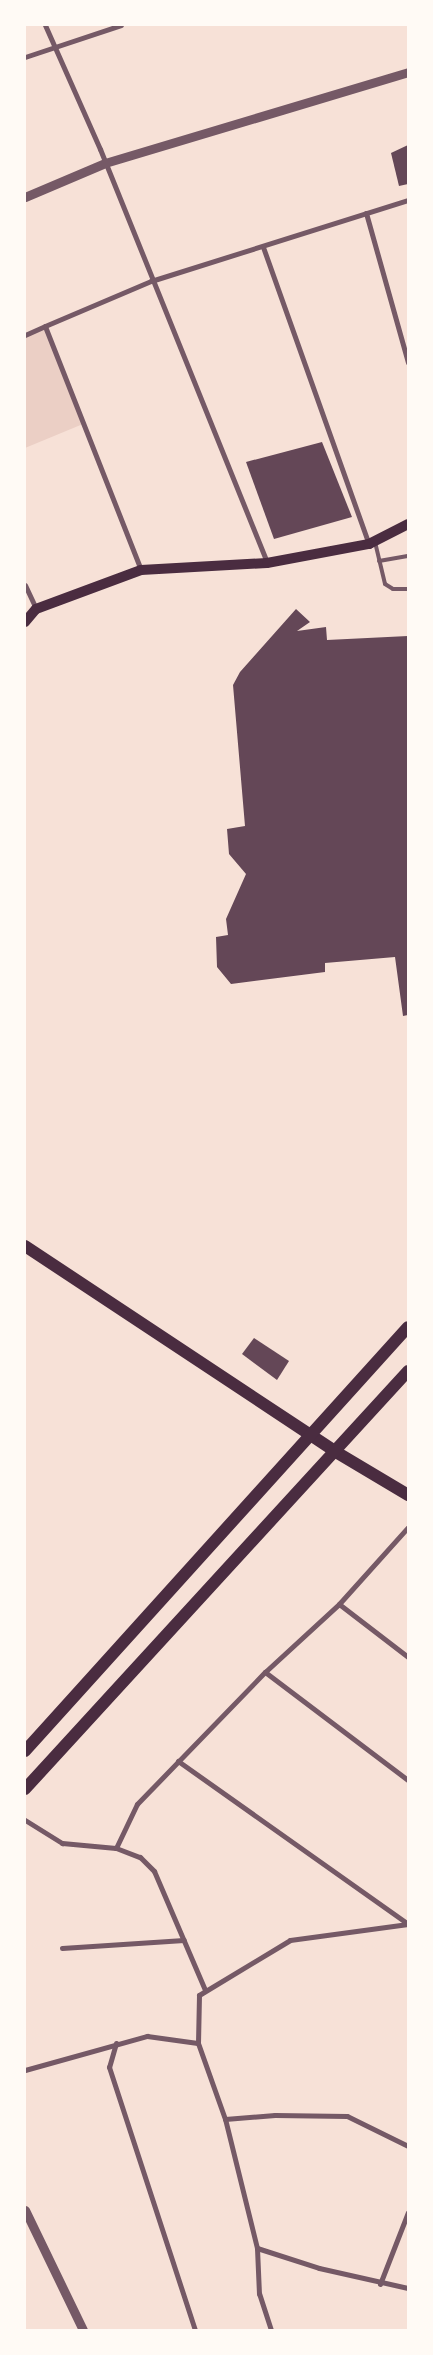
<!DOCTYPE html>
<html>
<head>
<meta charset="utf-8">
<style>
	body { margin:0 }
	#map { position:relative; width:433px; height:2355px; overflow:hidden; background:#f7e1d7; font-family:"DejaVu Sans",sans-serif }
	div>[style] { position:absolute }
	.green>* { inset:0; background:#ebcfc5 }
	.building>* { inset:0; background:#644757 }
	.service>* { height:4px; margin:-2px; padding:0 2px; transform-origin:2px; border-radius:2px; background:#755966 }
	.minor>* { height:5px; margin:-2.5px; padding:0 2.5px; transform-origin:2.5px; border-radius:2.5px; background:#755966 }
	.tertiary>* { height:9px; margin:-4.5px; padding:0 4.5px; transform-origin:4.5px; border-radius:4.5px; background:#755966 }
	.secondary>* { height:10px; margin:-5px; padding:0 5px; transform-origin:5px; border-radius:5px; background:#4a2c40 }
	.primary>* { height:12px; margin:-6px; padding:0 6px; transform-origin:6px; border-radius:6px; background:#4a2c40 }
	span { translate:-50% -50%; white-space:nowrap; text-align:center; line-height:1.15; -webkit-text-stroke:4px #fffaf5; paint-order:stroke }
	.frame { position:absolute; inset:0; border:26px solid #fffaf5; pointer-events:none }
</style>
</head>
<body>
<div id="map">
	<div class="green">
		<div style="clip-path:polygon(45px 326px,83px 424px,25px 448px,25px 335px)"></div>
	</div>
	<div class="building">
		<div style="clip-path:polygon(408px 145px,408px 184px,399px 186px,391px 153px)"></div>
		<div style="clip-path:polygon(322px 442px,352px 517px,274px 539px,246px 462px)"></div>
		<div style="clip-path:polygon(296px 609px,310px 622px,297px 631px,326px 627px,327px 640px,408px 636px,408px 1015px,403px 1016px,395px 957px,325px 963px,325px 972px,231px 984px,217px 967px,216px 937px,228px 935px,226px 919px,246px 874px,229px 854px,227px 829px,245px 826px,233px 685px,240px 672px)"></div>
		<div style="clip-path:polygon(254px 1338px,289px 1361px,277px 1380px,242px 1354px)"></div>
	</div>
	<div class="service">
		<div style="left:375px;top:542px;width:43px;rotate:76.6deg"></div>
		<div style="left:385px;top:584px;width:9px;rotate:32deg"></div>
		<div style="left:393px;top:589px;width:15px"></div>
		<div style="left:379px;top:561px;width:29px;rotate:-10deg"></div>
	</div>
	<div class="minor">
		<div style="left:45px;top:25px;width:136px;rotate:66.1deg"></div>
		<div style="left:100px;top:149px;width:446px;rotate:68deg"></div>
		<div style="left:25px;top:57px;width:101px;rotate:-18.4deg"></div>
		<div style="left:366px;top:213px;width:155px;rotate:74.3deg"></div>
		<div style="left:263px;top:247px;width:315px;rotate:70.4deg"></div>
		<div style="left:25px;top:335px;width:22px;rotate:-24deg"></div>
		<div style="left:141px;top:570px;width:262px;rotate:-111.5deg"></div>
		<div style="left:45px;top:326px;width:115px;rotate:-23deg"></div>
		<div style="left:151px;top:281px;width:269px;rotate:-17.5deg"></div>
		<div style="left:25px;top:585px;width:26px;rotate:65deg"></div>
		<div style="left:339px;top:1604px;width:87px;rotate:37.5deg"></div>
		<div style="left:265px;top:1672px;width:179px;rotate:37.1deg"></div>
		<div style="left:178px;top:1761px;width:282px;rotate:35.3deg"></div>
		<div style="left:25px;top:1820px;width:44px;rotate:31.9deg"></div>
		<div style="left:62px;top:1843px;width:54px;rotate:5.3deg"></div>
		<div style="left:116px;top:1848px;width:26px;rotate:21deg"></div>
		<div style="left:140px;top:1857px;width:20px;rotate:45deg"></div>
		<div style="left:154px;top:1871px;width:129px;rotate:66.8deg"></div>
		<div style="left:116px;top:1848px;width:49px;rotate:-64.5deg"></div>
		<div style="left:137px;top:1804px;width:184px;rotate:-45.9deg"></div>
		<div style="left:265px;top:1672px;width:100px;rotate:-42.6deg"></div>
		<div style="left:339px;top:1604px;width:103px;rotate:-48.1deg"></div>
		<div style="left:62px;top:1948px;width:122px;rotate:-3.8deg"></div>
		<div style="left:116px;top:2043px;width:25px;rotate:106deg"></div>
		<div style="left:109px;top:2067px;width:277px;rotate:71.9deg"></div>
		<div style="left:25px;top:2070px;width:127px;rotate:-15.6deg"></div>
		<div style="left:147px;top:2036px;width:51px;rotate:7.8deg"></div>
		<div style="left:225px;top:2119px;width:50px;rotate:-4.6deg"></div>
		<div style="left:275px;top:2115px;width:72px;rotate:0.8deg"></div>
		<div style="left:347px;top:2116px;width:68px;rotate:26.2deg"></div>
		<div style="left:257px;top:2248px;width:65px;rotate:17.9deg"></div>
		<div style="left:319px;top:2268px;width:91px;rotate:12.7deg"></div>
		<div style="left:380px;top:2284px;width:77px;rotate:-68.7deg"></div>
		<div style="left:271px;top:2330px;width:38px;rotate:-108deg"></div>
		<div style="left:259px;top:2294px;width:46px;rotate:-92.5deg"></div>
		<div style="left:257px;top:2248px;width:133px;rotate:-103.9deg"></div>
		<div style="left:225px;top:2119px;width:81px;rotate:-109.6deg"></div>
		<div style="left:198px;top:2043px;width:48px;rotate:-88.8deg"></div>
		<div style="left:199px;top:1995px;width:106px;rotate:-31.1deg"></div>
		<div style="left:290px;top:1940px;width:119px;rotate:-7.7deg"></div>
	</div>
	<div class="tertiary">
		<div style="left:25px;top:197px;width:87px;rotate:-23deg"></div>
		<div style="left:105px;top:163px;width:316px;rotate:-16.7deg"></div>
		<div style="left:25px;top:2210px;width:133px;rotate:64.2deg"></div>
	</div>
	<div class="secondary">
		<div style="left:25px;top:622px;width:17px;rotate:-50deg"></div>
		<div style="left:36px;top:609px;width:112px;rotate:-20.4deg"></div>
		<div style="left:141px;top:570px;width:126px;rotate:-3.2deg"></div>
		<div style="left:267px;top:563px;width:104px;rotate:-10.6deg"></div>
		<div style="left:369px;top:544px;width:44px;rotate:-27.1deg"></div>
	</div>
	<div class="primary">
		<div style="left:25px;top:1246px;width:373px;rotate:33.5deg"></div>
		<div style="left:336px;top:1452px;width:84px;rotate:30.8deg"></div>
		<div style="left:25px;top:1751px;width:571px;rotate:-47.91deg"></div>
		<div style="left:25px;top:1789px;width:567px;rotate:-47.5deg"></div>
	</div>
	<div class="frame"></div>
</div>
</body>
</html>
